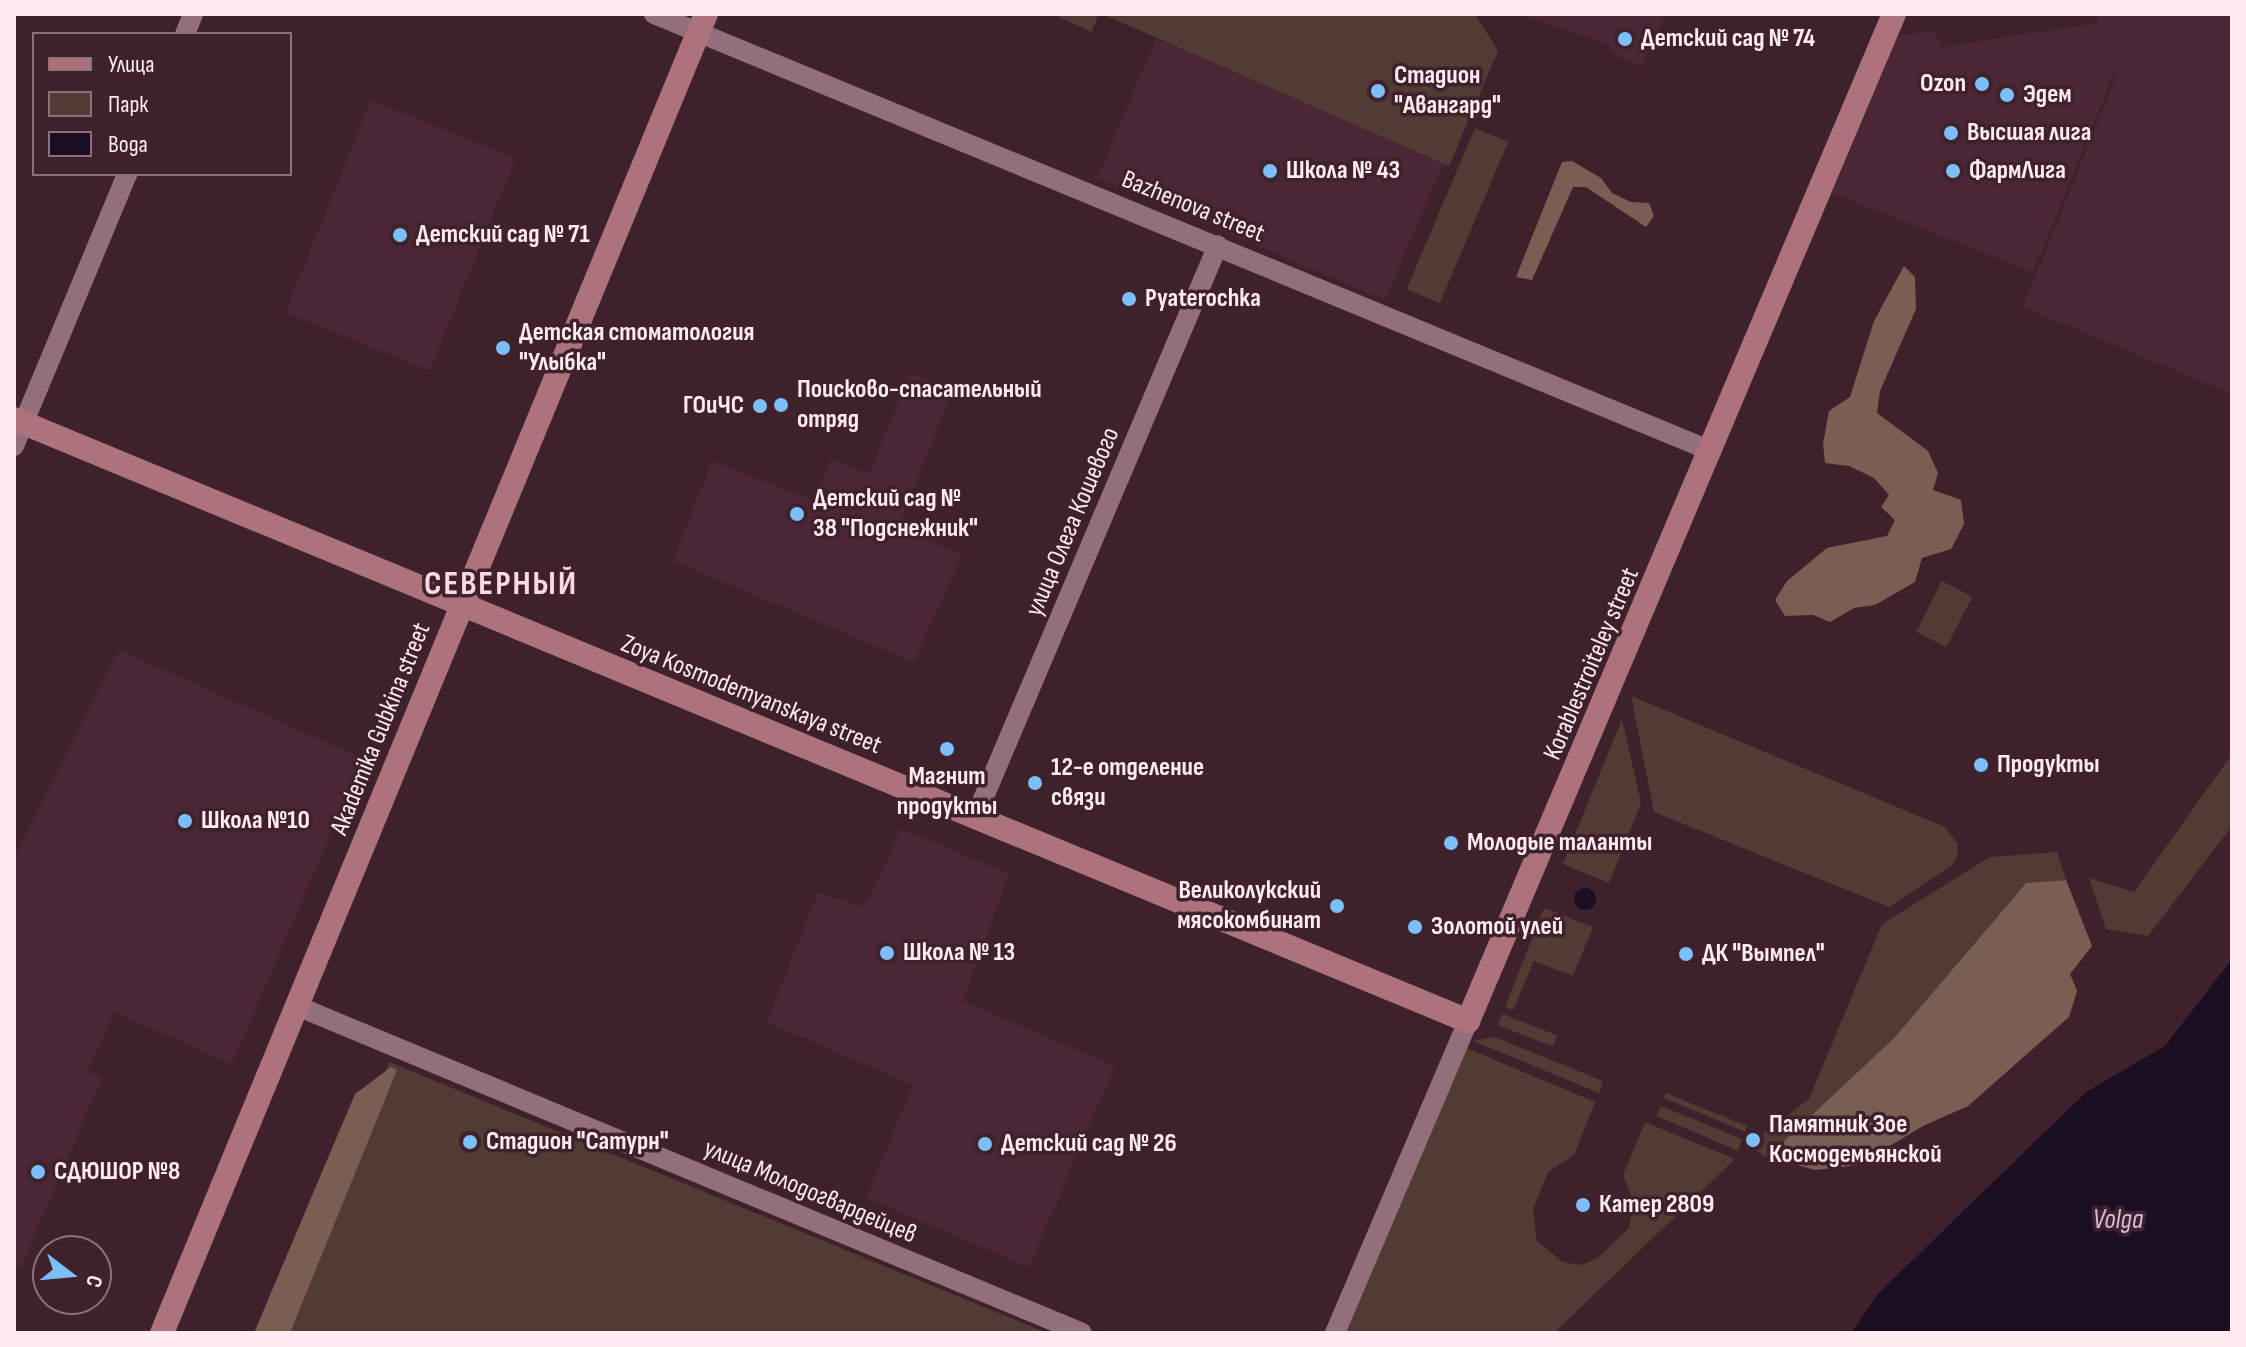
<!DOCTYPE html>
<html>
<head>
<meta charset="utf-8">
<style>
	body { margin:0 }
	#map { position:relative; width:2246px; height:1347px; overflow:hidden; background:#3e212b; font-family:"Sofia Sans Condensed",sans-serif }
	div>[style] { position:absolute }
	.built>* { inset:0; background:#4b2634; transform-origin:0 0 }
	.green>* { inset:0; background:#523b32; transform-origin:0 0 }
	.forest>* { inset:0; background:#7b5e53 }
	.water>* { inset:0; background:#1b0e22 }
	.round { border-radius:50% }
	.street>* { height:20px; margin:-10px; padding:0 10px; transform-origin:10px; border-radius:10px; background:#936f7b }
	.secondary>* { height:24px; margin:-12px; padding:0 12px; transform-origin:12px; border-radius:12px; background:#ac737c }
	.dots>* { width:22px; height:22px; translate:-50% -50%; box-sizing:border-box; border:4px solid #3e212b; border-radius:50% }
	span { translate:-50% -50%; white-space:nowrap; text-align:center; line-height:1.15; -webkit-text-stroke:7px #3e212b; paint-order:stroke }
	.poi-label { font-size:26px; color:#feeaf0; font-weight:700 }
	.left { translate:0 -50%; text-align:left }
	.right { translate:-100% -50%; text-align:right }
	.street-label { font-size:26px; color:#feeaf0 }
	.water-label { font-size:28px; color:#d6b9e8; font-style:italic }
	.district-label { font-size:34px; color:#ffd7e4; font-weight:700; letter-spacing:2px }
	.frame { position:absolute; inset:0; border:16px solid #feeaf0; pointer-events:none }
	.legend { position:absolute; left:32px; top:32px; width:260px; height:144px; box-sizing:border-box; background:#3e212b; border:2px solid #8b717a; margin:0; padding:10px 14px; list-style:none; font-size:24px; color:#feeaf0 }
	.legend li { display:flex; align-items:center; gap:16px; height:40px }
	.legend b { width:40px; border:2px solid #8b717a }
	.north { position:absolute; left:32px; top:1235px; width:80px; height:80px; box-sizing:border-box; background:#3e212b; border:2px solid #8b717a; border-radius:50%; rotate:106deg; font-size:22px; font-weight:700; line-height:32px; text-align:center; color:#feeaf0 }
	.north::after { content:''; display:block; margin:auto; width:28px; height:36px; background:#7bbef8; clip-path:polygon(50% 0,100% 100%,50% 72%,0 100%) }
</style>
</head>
<body>
<div id="map">
	<div class="built">
		<div style="clip-path:polygon(1519px 14px,1665px 14px,1642px 67px,1617px 56px,1608px 44px)"></div>
		<div style="clip-path:polygon(2096px 14px,2232px 14px,2232px 394px,2023px 307px,2117px 75px,2115px 71px,2033px 272px,1832px 193px,1898px 36px,1935px 31px,1942px 47px,2098px 23px)"></div>
		<div style="left:1156px;top:39px;width:313px;height:151px;rotate:23deg"></div>
		<div style="left:371px;top:100px;width:156px;height:229px;rotate:22deg"></div>
		<div style="clip-path:polygon(910px 373px,953px 390px,898px 527px,962px 555px,914px 662px,673px 561px,712px 461px,814px 501px,830px 459px,869px 474px)"></div>
		<div style="clip-path:polygon(119px 650px,363px 759px,232px 1064px,114px 1012px,88px 1071px,102px 1078px,20px 1269px,14px 1266px,14px 859px)"></div>
		<div style="clip-path:polygon(901px 828px,1009px 874px,963px 1001px,1115px 1066px,1029px 1267px,866px 1198px,913px 1085px,767px 1022px,818px 892px,860px 906px,869px 900px)"></div>
	</div>
	<div class="green">
		<div style="clip-path:polygon(1053px 14px,1099px 14px,1091px 32px)"></div>
		<div style="clip-path:polygon(1102px 14px,1475px 14px,1498px 51px,1449px 166px)"></div>
		<div style="left:1475px;top:128px;width:36px;height:175px;rotate:23deg"></div>
		<div style="left:1942px;top:581px;width:34px;height:57px;rotate:27deg"></div>
		<div style="clip-path:polygon(1631px 696px,1945px 827px,1958px 844px,1957px 857px,1952px 865px,1889px 907px,1654px 812px)"></div>
		<div style="clip-path:polygon(1622px 719px,1641px 803px,1609px 883px,1563px 864px)"></div>
		<div style="clip-path:polygon(2232px 754px,2232px 826px,2148px 936px,2106px 929px,2089px 878px,2134px 892px)"></div>
		<div style="clip-path:polygon(2057px 852px,2066px 880px,2026px 883px,1895px 1037px,1767px 1157px,1757px 1152px,1764px 1133px,1809px 1099px,1882px 924px,1990px 857px)"></div>
		<div style="clip-path:polygon(1544px 908px,1593px 927px,1573px 976px,1534px 961px,1513px 1010px,1505px 1007px)"></div>
		<div style="left:1502px;top:1014px;width:59px;height:12px;rotate:21deg"></div>
		<div style="clip-path:polygon(1494px 1037px,1603px 1081px,1599px 1093px,1473px 1041px)"></div>
		<div style="clip-path:polygon(1464px 1047px,1595px 1102px,1574px 1155px,1548px 1172px,1533px 1209px,1537px 1241px,1563px 1262px,1581px 1265px,1598px 1258px,1629px 1228px,1634px 1203px,1623px 1175px,1645px 1122px,1735px 1159px,1554px 1333px,1345px 1333px)"></div>
		<div style="clip-path:polygon(389px 1062px,1047px 1333px,279px 1333px)"></div>
		<div style="clip-path:polygon(1666px 1093px,1747px 1126px,1745px 1132px,1664px 1098px)"></div>
		<div style="clip-path:polygon(1661px 1106px,1742px 1139px,1738px 1151px,1657px 1116px)"></div>
	</div>
	<div class="forest">
		<div style="clip-path:polygon(1572px 161px,1601px 178px,1612px 193px,1631px 202px,1649px 203px,1654px 216px,1646px 227px,1586px 187px,1573px 187px,1532px 280px,1516px 277px,1562px 162px)"></div>
		<div style="clip-path:polygon(1904px 266px,1915px 277px,1916px 309px,1880px 391px,1877px 413px,1928px 451px,1938px 473px,1933px 490px,1961px 500px,1964px 524px,1951px 549px,1922px 558px,1915px 582px,1875px 605px,1854px 608px,1830px 622px,1813px 615px,1785px 616px,1775px 600px,1787px 581px,1827px 548px,1887px 536px,1895px 520px,1881px 507px,1889px 495px,1874px 478px,1849px 466px,1825px 463px,1823px 444px,1829px 411px,1850px 397px,1874px 321px)"></div>
		<div style="clip-path:polygon(2066px 880px,2092px 946px,2070px 974px,2077px 991px,2069px 1017px,1968px 1106px,1923px 1126px,1858px 1165px,1815px 1170px,1767px 1157px,1895px 1037px,2026px 883px)"></div>
		<div style="clip-path:polygon(391px 1067px,397px 1070px,290px 1333px,254px 1333px,355px 1094px)"></div>
	</div>
	<div class="water">
		<div class="round" style="left:1574px;top:888px;width:22px;height:22px"></div>
		<div style="clip-path:polygon(2232px 959px,2232px 1333px,1851px 1333px,1879px 1293px,2086px 1092px,2165px 1046px)"></div>
	</div>
	<div class="street">
		<div style="left:654px;top:14px;width:1144px;rotate:22.46deg"></div>
		<div style="left:185px;top:34px;width:22px;rotate:-68deg"></div>
		<div style="left:14px;top:446px;width:295px;rotate:-67.4deg"></div>
		<div style="left:975px;top:818px;width:622px;rotate:-67.02deg"></div>
		<div style="left:297px;top:1006px;width:850px;rotate:22.61deg"></div>
		<div style="left:1335px;top:1333px;width:339px;rotate:-66.9deg"></div>
	</div>
	<div class="secondary">
		<div style="left:14px;top:419px;width:1574px;rotate:22.49deg"></div>
		<div style="left:1468px;top:1021px;width:1093px;rotate:-67.07deg"></div>
		<div style="left:162px;top:1333px;width:1427px;rotate:-67.59deg"></div>
	</div>
	<div class="dots">
		<div style="left:1625px;top:39px;background:#7bbef8"></div>
		<div style="left:1982px;top:84px;background:#7bbef8"></div>
		<div style="left:1378px;top:91px;background:#7bbef8"></div>
		<div style="left:2007px;top:95px;background:#7bbef8"></div>
		<div style="left:1951px;top:133px;background:#7bbef8"></div>
		<div style="left:1270px;top:171px;background:#7bbef8"></div>
		<div style="left:1953px;top:171px;background:#7bbef8"></div>
		<div style="left:400px;top:235px;background:#7bbef8"></div>
		<div style="left:1129px;top:299px;background:#7bbef8"></div>
		<div style="left:503px;top:348px;background:#7bbef8"></div>
		<div style="left:781px;top:405px;background:#7bbef8"></div>
		<div style="left:760px;top:406px;background:#7bbef8"></div>
		<div style="left:797px;top:514px;background:#7bbef8"></div>
		<div style="left:947px;top:749px;background:#7bbef8"></div>
		<div style="left:1981px;top:765px;background:#7bbef8"></div>
		<div style="left:1035px;top:783px;background:#7bbef8"></div>
		<div style="left:185px;top:821px;background:#7bbef8"></div>
		<div style="left:1451px;top:843px;background:#7bbef8"></div>
		<div style="left:1337px;top:906px;background:#7bbef8"></div>
		<div style="left:1415px;top:927px;background:#7bbef8"></div>
		<div style="left:887px;top:953px;background:#7bbef8"></div>
		<div style="left:1686px;top:954px;background:#7bbef8"></div>
		<div style="left:1753px;top:1140px;background:#7bbef8"></div>
		<div style="left:470px;top:1142px;background:#7bbef8"></div>
		<div style="left:985px;top:1144px;background:#7bbef8"></div>
		<div style="left:38px;top:1172px;background:#7bbef8"></div>
		<div style="left:1583px;top:1205px;background:#7bbef8"></div>
	</div>
	<div class="poi-label">
		<span class="left" style="left:1641px;top:39px">Детский сад № 74</span>
		<span class="left" style="left:1394px;top:91px">Стадион<br>"Авангард"</span>
		<span class="right" style="left:1966px;top:84px">Ozon</span>
		<span class="left" style="left:2023px;top:95px">Эдем</span>
		<span class="left" style="left:1967px;top:133px">Высшая лига</span>
		<span class="left" style="left:1286px;top:171px">Школа № 43</span>
		<span class="left" style="left:1969px;top:171px">ФармЛига</span>
		<span class="left" style="left:416px;top:235px">Детский сад № 71</span>
		<span class="left" style="left:1145px;top:299px">Pyaterochka</span>
		<span class="left" style="left:519px;top:348px">Детская стоматология<br>"Улыбка"</span>
		<span class="left" style="left:797px;top:405px">Поисково-спасательный<br>отряд</span>
		<span class="right" style="left:744px;top:406px">ГОиЧС</span>
		<span class="left" style="left:813px;top:514px">Детский сад №<br>38 "Подснежник"</span>
		<span class="left" style="left:1997px;top:765px">Продукты</span>
		<span class="left" style="left:1051px;top:783px">12-е отделение<br>связи</span>
		<span style="left:947px;top:792px">Магнит<br>продукты</span>
		<span class="left" style="left:201px;top:821px">Школа №10</span>
		<span class="left" style="left:1467px;top:843px">Молодые таланты</span>
		<span class="right" style="left:1321px;top:906px">Великолукский<br>мясокомбинат</span>
		<span class="left" style="left:1431px;top:927px">Золотой улей</span>
		<span class="left" style="left:903px;top:953px">Школа № 13</span>
		<span class="left" style="left:1702px;top:954px">ДК "Вымпел"</span>
		<span class="left" style="left:1769px;top:1140px">Памятник Зое<br>Космодемьянской</span>
		<span class="left" style="left:486px;top:1142px">Стадион "Сатурн"</span>
		<span class="left" style="left:1001px;top:1144px">Детский сад № 26</span>
		<span class="left" style="left:54px;top:1172px">СДЮШОР №8</span>
		<span class="left" style="left:1599px;top:1205px">Катер 2809</span>
	</div>
	<div class="street-label">
		<span style="left:1193px;top:207px;rotate:22deg">Bazhenova street</span>
		<span style="left:1073px;top:522px;rotate:-67deg">улица Олега Кошевого</span>
		<span style="left:1592px;top:664px;rotate:-67deg">Korablestroiteley street</span>
		<span style="left:751px;top:695px;rotate:22deg">Zoya Kosmodemyanskaya street</span>
		<span style="left:381px;top:729px;rotate:-68deg">Akademika Gubkina street</span>
		<span style="left:810px;top:1192px;rotate:23deg">улица Молодогвардейцев</span>
	</div>
	<div class="water-label">
		<span style="left:2118px;top:1220px">Volga</span>
	</div>
	<div class="district-label">
		<span style="left:501px;top:584px">СЕВЕРНЫЙ</span>
	</div>
	<div class="frame"></div>
	<ul class="legend">
	<li><b style="height:10px;background:#ac737c"></b>Улица</li>
	<li><b style="height:22px;background:#523b32"></b>Парк</li>
	<li><b style="height:22px;background:#1b0e22"></b>Вода</li>
	</ul>
	<div class="north">С</div>
</div>
</body>
</html>
